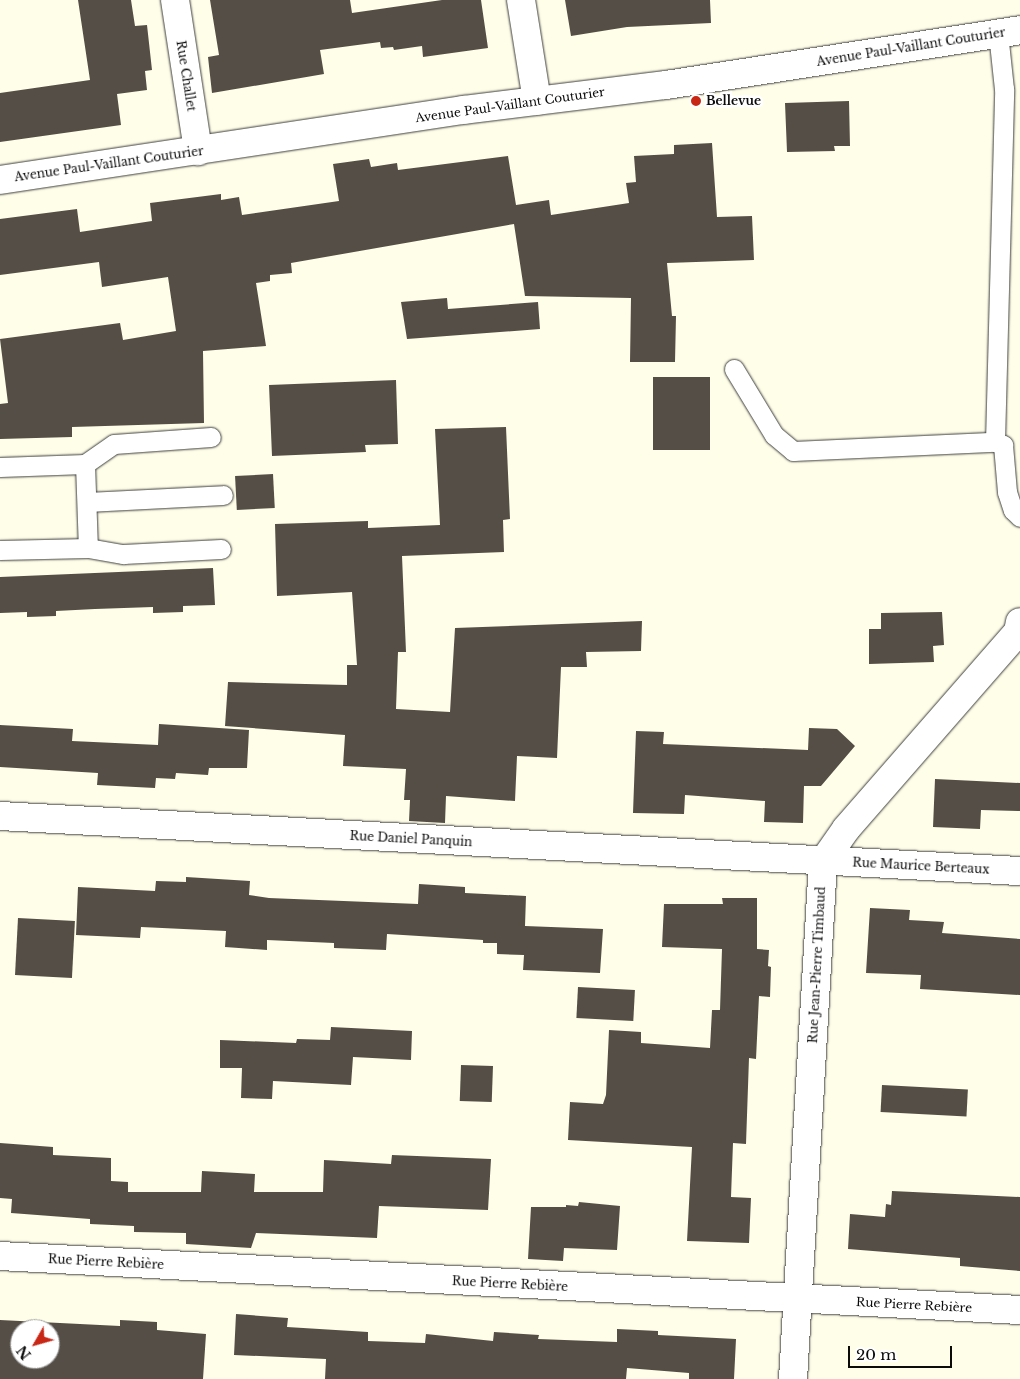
<!DOCTYPE html>
<html>
<head>
<meta charset="utf-8">
<style>
	body { margin:0 }
	#map { position:relative; width:1020px; height:1379px; overflow:hidden; background:#fffee9; font-family:"Libre Baskerville",serif }
	div>[style] { position:absolute }
	.building>* { inset:0; background:#554e46; transform-origin:0 0 }
	.roads { filter:drop-shadow(0 0 1px #3e3e3e) drop-shadow(0 0 1px #3e3e3e) }
	.service>* { height:19px; margin:-9.5px; padding:0 9.5px; transform-origin:9.5px; border-radius:9.5px; background:#fff }
	.minor>* { height:28px; margin:-14px; padding:0 14px; transform-origin:14px; border-radius:14px; background:#fff }
	.tertiary>* { height:28px; margin:-14px; padding:0 14px; transform-origin:14px; border-radius:14px; background:#fff }
	.dots>* { width:14px; height:14px; translate:-50% -50%; box-sizing:border-box; border:2px solid #fff; border-radius:50% }
	span { translate:-50% -50%; white-space:nowrap; text-align:center; line-height:1.15; -webkit-text-stroke:5px #fff; paint-order:stroke }
	.street-label { font-size:12px; color:#0b0b0b }
	.poi-label { font-size:12px; color:#0b0b0b; font-weight:700 }
	.left { translate:0 -50%; text-align:left }
	.north { position:absolute; left:10px; top:1319px; width:50px; height:50px; box-sizing:border-box; background:#fff; border:1px solid #9d9d9d; border-radius:50%; rotate:232deg; font-size:14px; font-weight:700; line-height:20px; text-align:center; color:#0b0b0b }
	.north::after { content:''; display:block; margin:auto; width:18px; height:22px; background:#c82716; clip-path:polygon(50% 0,100% 100%,50% 72%,0 100%) }
	.scale { position:absolute; left:848px; top:1346px; width:104px; height:22px; box-sizing:border-box; border:2px solid #0b0b0b; border-top:0; padding-left:6px; font-size:15px; line-height:18px; white-space:nowrap; color:#0b0b0b; -webkit-text-stroke:4px #fff; paint-order:stroke }
</style>
</head>
<body>
<div id="map">
	<div class="building">
		<div style="clip-path:polygon(78px 0,131px 0,135px 26px,147px 25px,152px 70px,145px 71px,147px 90px,117px 94px,121px 125px,0 142px,0 93px,90px 80px)"></div>
		<div style="clip-path:polygon(210px 0,350px 0,352px 13px,442px 0,481px 0,488px 48px,423px 57px,422px 46px,394px 50px,393px 47px,381px 48px,380px 42px,320px 50px,324px 74px,212px 93px,208px 57px,219px 55px)"></div>
		<div style="clip-path:polygon(565px 0,710px 0,711px 23px,627px 27px,571px 36px)"></div>
		<div style="clip-path:polygon(849px 101px,850px 146px,834px 146px,835px 151px,787px 152px,785px 103px)"></div>
		<div style="clip-path:polygon(712px 143px,717px 217px,752px 216px,754px 260px,667px 263px,672px 316px,676px 316px,675px 362px,630px 362px,631px 298px,525px 296px,514px 224px,291px 263px,292px 273px,270px 275px,270px 281px,256px 283px,266px 346px,203px 351px,204px 423px,72px 427px,72px 437px,0 439px,0 404px,8px 403px,0 339px,120px 323px,123px 340px,176px 331px,168px 277px,102px 287px,99px 262px,0 275px,0 219px,77px 209px,80px 232px,152px 221px,150px 203px,221px 194px,221px 200px,239px 197px,242px 215px,339px 201px,333px 164px,369px 159px,371px 167px,397px 163px,398px 170px,508px 156px,516px 205px,549px 200px,551px 215px,629px 203px,626px 183px,636px 182px,634px 156px,674px 154px,674px 145px)"></div>
		<div style="clip-path:polygon(447px 298px,448px 309px,538px 302px,540px 329px,407px 339px,401px 302px)"></div>
		<div style="left:710px;top:377px;width:73px;height:57px;rotate:90deg"></div>
		<div style="clip-path:polygon(396px 380px,398px 444px,365px 445px,366px 452px,272px 456px,269px 385px)"></div>
		<div style="clip-path:polygon(506px 427px,510px 519px,503px 520px,504px 552px,402px 556px,406px 652px,398px 652px,396px 709px,450px 712px,455px 628px,642px 621px,641px 651px,586px 652px,587px 667px,561px 667px,557px 758px,517px 756px,515px 801px,446px 796px,445px 823px,409px 821px,410px 800px,404px 800px,406px 769px,343px 766px,345px 735px,225px 726px,228px 682px,347px 685px,347px 665px,357px 665px,352px 592px,277px 596px,275px 524px,368px 521px,368px 528px,440px 525px,435px 429px)"></div>
		<div style="left:273px;top:474px;width:34px;height:38px;rotate:87deg"></div>
		<div style="clip-path:polygon(213px 568px,215px 605px,183px 606px,183px 612px,153px 613px,153px 607px,95px 609px,56px 611px,56px 616px,27px 617px,27px 612px,0 613px,0 577px)"></div>
		<div style="clip-path:polygon(942px 612px,944px 645px,933px 646px,934px 662px,869px 664px,869px 629px,881px 629px,881px 613px)"></div>
		<div style="clip-path:polygon(159px 724px,249px 730px,247px 768px,209px 768px,208px 775px,176px 773px,175px 779px,156px 778px,155px 788px,97px 785px,98px 773px,0 767px,0 725px,73px 729px,72px 741px,158px 745px)"></div>
		<div style="clip-path:polygon(809px 728px,837px 729px,855px 746px,821px 786px,804px 786px,803px 823px,764px 822px,765px 801px,685px 795px,684px 814px,633px 813px,636px 731px,664px 732px,663px 744px,808px 750px)"></div>
		<div style="clip-path:polygon(935px 779px,1020px 783px,1020px 811px,981px 810px,980px 829px,933px 827px)"></div>
		<div style="clip-path:polygon(186px 877px,250px 881px,249px 895px,269px 898px,418px 904px,419px 884px,465px 887px,465px 893px,526px 896px,525px 926px,603px 929px,600px 973px,523px 970px,524px 955px,497px 954px,497px 943px,483px 943px,483px 940px,387px 934px,386px 950px,334px 948px,334px 943px,267px 940px,267px 950px,225px 947px,226px 931px,141px 927px,140px 938px,76px 935px,78px 887px,155px 891px,156px 881px,186px 882px)"></div>
		<div style="clip-path:polygon(722px 898px,757px 898px,757px 949px,769px 950px,768px 966px,771px 967px,770px 997px,759px 996px,756px 1059px,749px 1058px,746px 1144px,733px 1143px,731px 1197px,751px 1198px,749px 1243px,687px 1241px,692px 1147px,568px 1140px,570px 1102px,603px 1104px,606px 1095px,609px 1030px,641px 1032px,641px 1043px,710px 1048px,712px 1010px,720px 1010px,722px 949px,662px 947px,664px 904px,723px 904px)"></div>
		<div style="clip-path:polygon(870px 908px,910px 910px,909px 920px,944px 922px,942px 933px,1020px 939px,1020px 995px,920px 989px,921px 975px,866px 973px)"></div>
		<div style="left:18px;top:918px;width:57px;height:57px;rotate:3deg"></div>
		<div style="left:578px;top:987px;width:57px;height:31px;rotate:3deg"></div>
		<div style="clip-path:polygon(331px 1027px,412px 1031px,411px 1060px,353px 1057px,351px 1085px,273px 1081px,272px 1099px,241px 1098px,242px 1068px,220px 1068px,220px 1040px,296px 1043px,297px 1039px,330px 1040px)"></div>
		<div style="left:461px;top:1065px;width:32px;height:36px;rotate:2deg"></div>
		<div style="left:882px;top:1085px;width:86px;height:27px;rotate:3deg"></div>
		<div style="clip-path:polygon(0 1143px,53px 1147px,53px 1155px,111px 1158px,111px 1181px,128px 1182px,128px 1192px,201px 1192px,202px 1171px,255px 1174px,254px 1192px,323px 1192px,324px 1160px,391px 1164px,392px 1155px,491px 1159px,488px 1210px,379px 1206px,377px 1238px,256px 1233px,251px 1248px,186px 1244px,186px 1233px,134px 1232px,134px 1226px,90px 1224px,90px 1219px,11px 1213px,12px 1199px,0 1198px)"></div>
		<div style="clip-path:polygon(892px 1191px,1020px 1197px,1020px 1271px,960px 1266px,960px 1258px,848px 1249px,850px 1214px,885px 1217px,886px 1204px,891px 1205px)"></div>
		<div style="clip-path:polygon(579px 1202px,620px 1206px,617px 1250px,564px 1248px,563px 1261px,528px 1259px,531px 1207px,566px 1207px,566px 1205px,578px 1206px)"></div>
		<div style="clip-path:polygon(236px 1314px,288px 1318px,287px 1327px,368px 1332px,368px 1341px,425px 1343px,426px 1334px,493px 1341px,494px 1332px,539px 1335px,538px 1339px,617px 1342px,617px 1329px,658px 1331px,658px 1335px,736px 1339px,734px 1379px,689px 1379px,689px 1373px,627px 1368px,626px 1379px,325px 1379px,326px 1359px,234px 1355px)"></div>
		<div style="clip-path:polygon(evenodd,0 1320px,120px 1326px,120px 1320px,157px 1322px,157px 1330px,206px 1334px,203px 1379px,0 1379px,0 1320px,20px 1329px,50px 1329px,50px 1359px,20px 1359px,20px 1329px)"></div>
	</div>
	<div class="roads">
		<div class="service">
			<div style="left:734px;top:369px;width:77px;rotate:58.8deg"></div>
			<div style="left:774px;top:435px;width:25px;rotate:40deg"></div>
			<div style="left:793px;top:451px;width:202px;rotate:-2.6deg"></div>
			<div style="left:995px;top:442px;width:9px;rotate:21deg"></div>
			<div style="left:1003px;top:445px;width:47px;rotate:85.1deg"></div>
			<div style="left:1007px;top:492px;width:19px;rotate:72deg"></div>
			<div style="left:1013px;top:510px;width:10px;rotate:45deg"></div>
			<div style="left:995px;top:442px;width:353px;rotate:-88.5deg"></div>
			<div style="left:1004px;top:89px;width:56px;rotate:-96.1deg"></div>
			<div style="left:85px;top:464px;width:35px;rotate:-35deg"></div>
			<div style="left:114px;top:444px;width:97px;rotate:-4.1deg"></div>
			<div style="left:0;top:467px;width:85px;rotate:-2deg"></div>
			<div style="left:85px;top:464px;width:84px;rotate:88deg"></div>
			<div style="left:88px;top:548px;width:88px;rotate:178.7deg"></div>
			<div style="left:87px;top:502px;width:136px;rotate:-2.9deg"></div>
			<div style="left:88px;top:548px;width:36px;rotate:10deg"></div>
			<div style="left:123px;top:554px;width:98px;rotate:-2.9deg"></div>
		</div>
		<div class="minor">
			<div style="left:175px;top:0;width:153px;rotate:81.3deg"></div>
			<div style="left:521px;top:0;width:102px;rotate:81deg"></div>
			<div style="left:0;top:816px;width:1021px;rotate:3.09deg"></div>
			<div style="left:0;top:1256px;width:1021px;rotate:3.03deg"></div>
			<div style="left:793px;top:1379px;width:518px;rotate:-86.68deg"></div>
			<div style="left:823px;top:862px;width:40px;rotate:-55.1deg"></div>
			<div style="left:846px;top:829px;width:262px;rotate:-48.9deg"></div>
			<div style="left:1018px;top:632px;width:10px;rotate:-79deg"></div>
		</div>
		<div class="tertiary">
			<div style="left:0;top:180px;width:469px;rotate:-8.6deg"></div>
			<div style="left:464px;top:110px;width:204px;rotate:-7.1deg"></div>
			<div style="left:666px;top:85px;width:358px;rotate:-8.8deg"></div>
		</div>
	</div>
	<div class="dots">
		<div style="left:696px;top:101px;background:#c82716"></div>
	</div>
	<div class="street-label">
		<span style="left:911px;top:47px;rotate:-9deg">Avenue Paul-Vaillant Couturier</span>
		<span style="left:186px;top:76px;rotate:81deg">Rue Challet</span>
		<span style="left:510px;top:105px;rotate:-8deg">Avenue Paul-Vaillant Couturier</span>
		<span style="left:109px;top:164px;rotate:-8deg">Avenue Paul-Vaillant Couturier</span>
		<span style="left:411px;top:839px;rotate:3deg">Rue Daniel Panquin</span>
		<span style="left:921px;top:866px;rotate:3deg">Rue Maurice Berteaux</span>
		<span style="left:817px;top:965px;rotate:-87deg">Rue Jean-Pierre Timbaud</span>
		<span style="left:106px;top:1262px;rotate:3deg">Rue Pierre Rebière</span>
		<span style="left:510px;top:1284px;rotate:3deg">Rue Pierre Rebière</span>
		<span style="left:914px;top:1305px;rotate:3deg">Rue Pierre Rebière</span>
	</div>
	<div class="poi-label">
		<span class="left" style="left:706px;top:101px">Bellevue</span>
	</div>
	<div class="north">N</div>
	<div class="scale">20 m</div>
</div>
</body>
</html>
